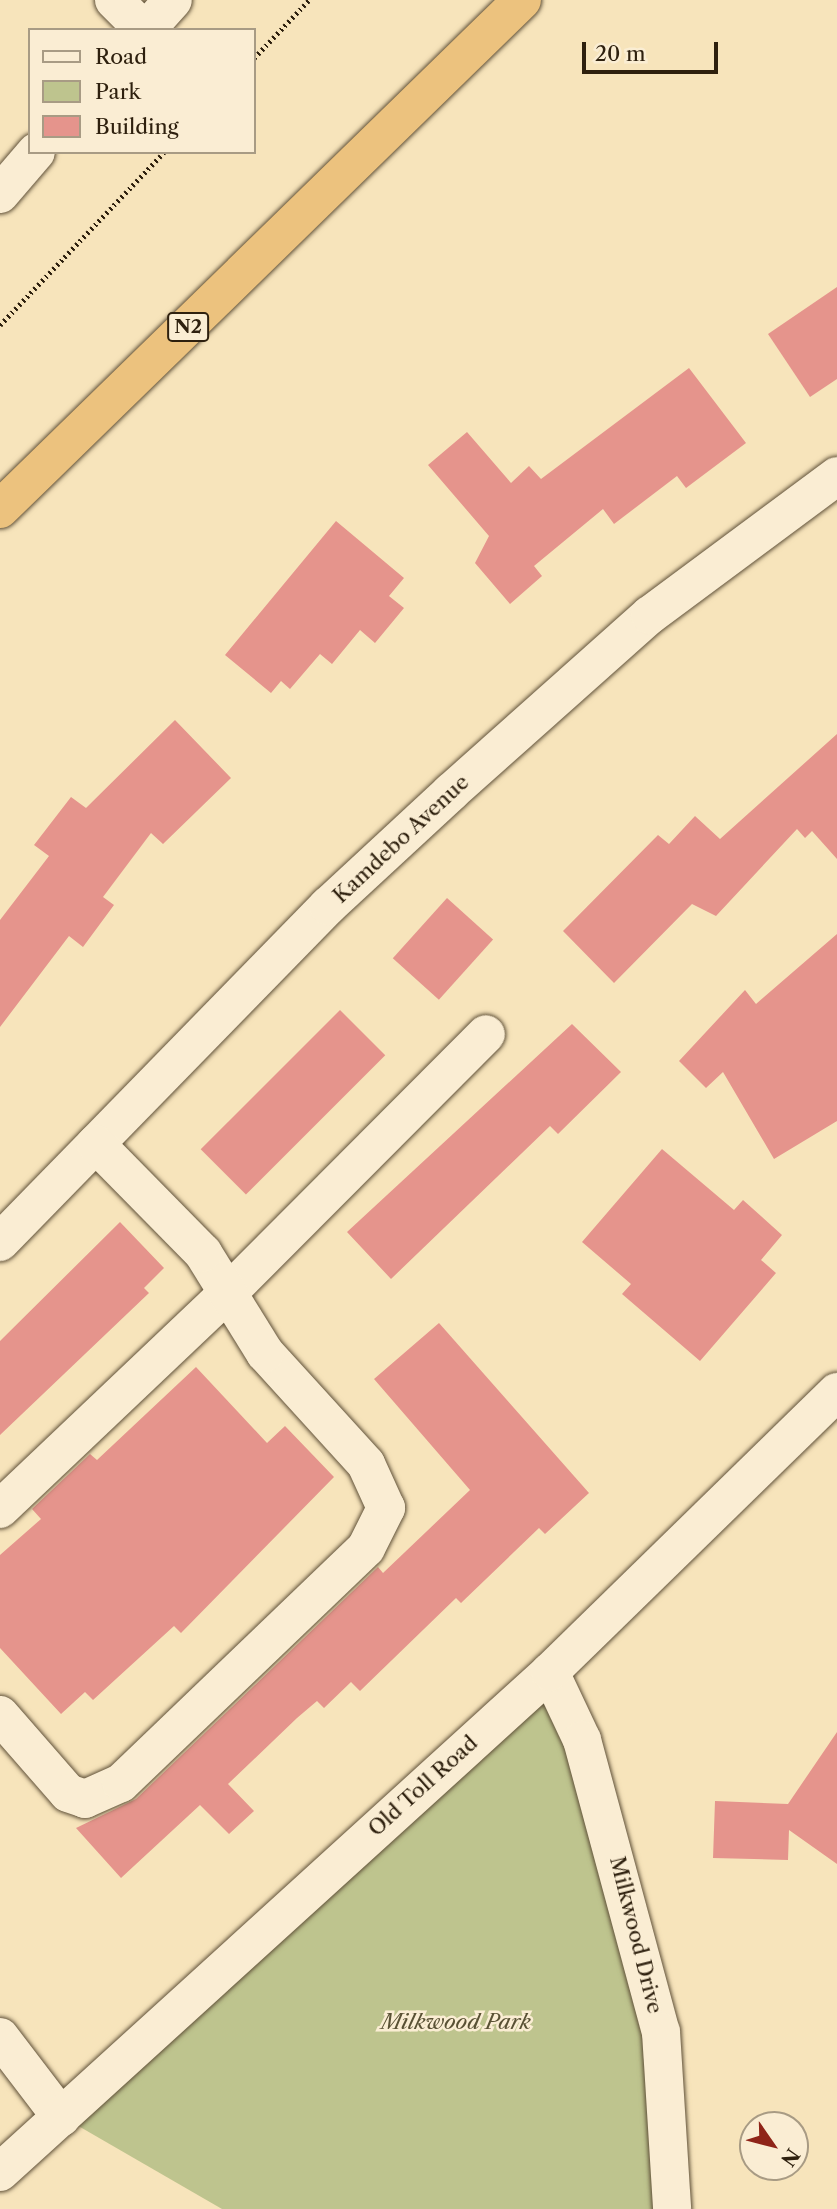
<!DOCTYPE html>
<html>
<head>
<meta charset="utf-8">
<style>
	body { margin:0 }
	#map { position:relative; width:837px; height:2209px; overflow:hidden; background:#f7e4bb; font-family:"Libre Caslon Text",serif }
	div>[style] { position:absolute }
	.green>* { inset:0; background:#bec48e }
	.building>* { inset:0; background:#e5948c; transform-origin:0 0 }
	.path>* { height:4.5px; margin-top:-2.25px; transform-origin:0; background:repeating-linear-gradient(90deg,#2e200e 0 2px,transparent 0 5.5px) }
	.roads { filter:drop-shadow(0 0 2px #605139) drop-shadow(0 0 2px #605139) }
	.street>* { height:38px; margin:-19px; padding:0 19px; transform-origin:19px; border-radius:19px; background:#faedd3 }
	.highway>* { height:38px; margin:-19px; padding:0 19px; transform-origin:19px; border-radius:19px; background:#ecc27e }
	span { translate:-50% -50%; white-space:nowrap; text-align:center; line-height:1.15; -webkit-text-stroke:5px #faedd3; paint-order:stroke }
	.shield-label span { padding:2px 5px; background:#faedd3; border:2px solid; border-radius:5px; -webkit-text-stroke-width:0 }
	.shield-label { font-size:19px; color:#2e200e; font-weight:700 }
	.street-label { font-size:21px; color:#2e200e }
	.park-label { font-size:21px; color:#595134; font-style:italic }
	.legend { position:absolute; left:28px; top:28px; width:228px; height:126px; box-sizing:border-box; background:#faedd3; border:2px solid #a89b84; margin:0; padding:9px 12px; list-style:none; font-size:21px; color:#2e200e }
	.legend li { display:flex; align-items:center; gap:14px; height:35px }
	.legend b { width:35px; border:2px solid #a89b84 }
	.north { position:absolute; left:739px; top:2111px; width:70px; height:70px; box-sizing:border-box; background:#faedd3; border:2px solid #a89b84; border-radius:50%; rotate:125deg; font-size:19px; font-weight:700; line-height:28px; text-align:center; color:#2e200e }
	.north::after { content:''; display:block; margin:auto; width:24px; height:32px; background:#8f2418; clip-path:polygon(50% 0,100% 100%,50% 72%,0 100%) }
	.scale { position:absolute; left:582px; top:42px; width:136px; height:32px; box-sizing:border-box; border:4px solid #2e200e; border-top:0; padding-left:9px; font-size:21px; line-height:24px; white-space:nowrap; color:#2e200e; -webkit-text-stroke:5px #faedd3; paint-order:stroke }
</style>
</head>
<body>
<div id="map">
	<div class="green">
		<div style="clip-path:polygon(548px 1687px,650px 2032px,664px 2209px,222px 2209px,68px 2120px)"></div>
	</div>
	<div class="building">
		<div style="clip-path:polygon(837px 287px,837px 379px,810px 397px,768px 334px)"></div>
		<div style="clip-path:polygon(689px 368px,746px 443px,686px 488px,677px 476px,614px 524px,603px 509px,534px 566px,542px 576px,510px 604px,475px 563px,489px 536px,428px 465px,467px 432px,511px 483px,529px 466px,541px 479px)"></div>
		<div style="clip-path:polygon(336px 521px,404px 578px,389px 596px,404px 608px,375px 643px,360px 630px,332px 664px,320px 654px,290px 689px,281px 681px,271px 693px,225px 655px)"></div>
		<div style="clip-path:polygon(175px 720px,231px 778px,163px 844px,151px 833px,103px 897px,114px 905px,83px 947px,69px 936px,0 1027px,0 920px,49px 856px,34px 845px,71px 797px,86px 808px)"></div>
		<div style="clip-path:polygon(837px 734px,837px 859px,812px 831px,805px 838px,797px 829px,716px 916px,692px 904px,614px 983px,563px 931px,658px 835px,669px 844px,695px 816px,720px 839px)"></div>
		<div style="left:447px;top:898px;width:62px;height:81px;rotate:42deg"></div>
		<div style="clip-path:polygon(837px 934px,837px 1121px,774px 1159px,723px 1072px,706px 1088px,679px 1061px,745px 990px,756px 1004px)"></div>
		<div style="left:340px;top:1010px;width:64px;height:197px;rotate:45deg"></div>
		<div style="clip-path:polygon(572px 1024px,621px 1072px,558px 1134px,550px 1126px,391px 1279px,347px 1232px)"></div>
		<div style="clip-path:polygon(662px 1149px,734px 1210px,743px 1200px,782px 1235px,761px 1260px,776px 1273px,700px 1361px,622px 1294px,631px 1284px,582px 1242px)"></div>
		<div style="clip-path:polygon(120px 1222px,164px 1268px,144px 1288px,149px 1293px,0 1435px,0 1341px)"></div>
		<div style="clip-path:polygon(439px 1323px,589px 1493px,545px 1534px,539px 1528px,461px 1603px,456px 1598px,360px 1691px,351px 1682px,324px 1708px,317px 1701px,297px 1718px,228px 1784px,254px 1811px,229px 1834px,200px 1805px,121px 1878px,76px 1828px,136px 1799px,378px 1567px,383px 1573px,470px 1490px,374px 1379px)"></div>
		<div style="clip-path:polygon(196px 1367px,267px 1443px,285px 1426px,334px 1477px,181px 1633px,174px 1626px,93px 1700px,85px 1692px,61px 1714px,0 1648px,0 1555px,41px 1519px,32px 1509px,90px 1454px,97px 1460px)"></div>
		<div style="clip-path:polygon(837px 1732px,837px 1864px,789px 1830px,788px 1860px,713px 1858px,715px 1801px,788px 1804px)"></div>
	</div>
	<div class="path">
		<div style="left:254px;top:58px;width:80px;rotate:-46.5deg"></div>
		<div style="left:0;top:325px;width:238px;rotate:-46.5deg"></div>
	</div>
	<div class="roads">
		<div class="street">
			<div style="left:114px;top:0;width:42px;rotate:45deg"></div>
			<div style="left:146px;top:30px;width:40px;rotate:-48deg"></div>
			<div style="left:0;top:194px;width:55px;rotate:-49.4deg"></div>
			<div style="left:0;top:1242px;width:470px;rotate:-45.7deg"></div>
			<div style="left:328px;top:906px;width:168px;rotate:-42.8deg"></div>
			<div style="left:451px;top:792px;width:266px;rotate:-41.7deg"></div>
			<div style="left:650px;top:615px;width:233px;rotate:-36.6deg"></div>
			<div style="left:0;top:1509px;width:318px;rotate:-43.5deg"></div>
			<div style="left:231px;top:1290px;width:361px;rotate:-45.1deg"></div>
			<div style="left:550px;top:1672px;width:75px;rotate:64.8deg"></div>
			<div style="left:582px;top:1740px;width:302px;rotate:74.9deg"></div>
			<div style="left:661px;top:2032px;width:177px;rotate:86.4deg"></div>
			<div style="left:0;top:1715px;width:103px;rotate:48.9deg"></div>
			<div style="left:68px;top:1793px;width:18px;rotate:19deg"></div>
			<div style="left:85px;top:1799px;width:39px;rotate:-24deg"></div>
			<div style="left:121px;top:1783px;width:339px;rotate:-43.8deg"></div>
			<div style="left:366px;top:1548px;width:45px;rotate:-63.4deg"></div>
			<div style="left:386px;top:1508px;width:48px;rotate:-114.4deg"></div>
			<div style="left:366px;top:1464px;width:150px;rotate:-132.3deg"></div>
			<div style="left:265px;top:1353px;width:118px;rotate:-121.8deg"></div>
			<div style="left:203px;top:1253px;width:153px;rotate:-134.5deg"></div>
			<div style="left:0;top:2037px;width:101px;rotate:52.7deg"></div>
			<div style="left:0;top:2172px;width:743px;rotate:-42.27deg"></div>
			<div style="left:550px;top:1672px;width:401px;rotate:-44.3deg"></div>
		</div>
		<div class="highway">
			<div style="left:0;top:509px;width:729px;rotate:-44.28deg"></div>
		</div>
	</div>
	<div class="shield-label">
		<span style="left:188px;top:327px">N2</span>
	</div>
	<div class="street-label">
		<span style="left:401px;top:839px;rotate:-43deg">Kamdebo Avenue</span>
		<span style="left:423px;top:1786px;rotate:-42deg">Old Toll Road</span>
		<span style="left:636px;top:1935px;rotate:76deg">Milkwood Drive</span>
	</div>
	<div class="park-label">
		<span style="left:456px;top:2022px">Milkwood Park</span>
	</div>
	<ul class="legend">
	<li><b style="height:9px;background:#faedd3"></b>Road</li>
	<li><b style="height:19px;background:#bec48e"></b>Park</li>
	<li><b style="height:19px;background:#e5948c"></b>Building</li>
	</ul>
	<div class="north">N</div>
	<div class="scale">20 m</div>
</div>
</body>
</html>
